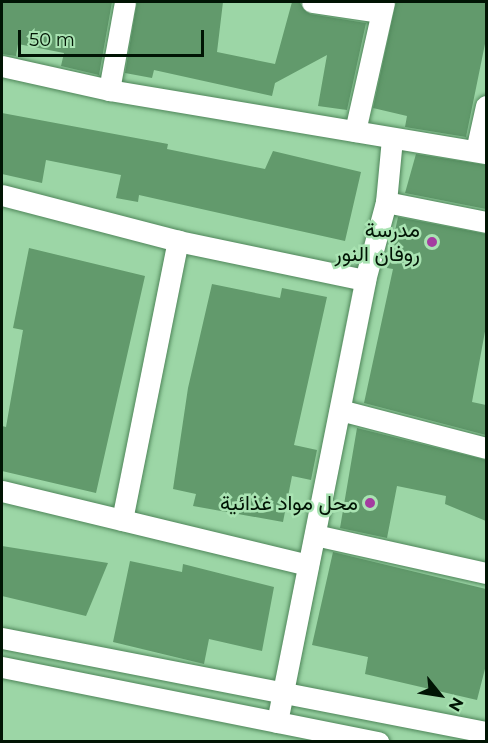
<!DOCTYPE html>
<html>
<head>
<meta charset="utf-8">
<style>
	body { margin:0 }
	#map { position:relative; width:488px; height:743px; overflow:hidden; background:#9cd6a6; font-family:Montserrat,Vazirmatn,sans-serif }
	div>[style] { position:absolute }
	.building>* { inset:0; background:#629a6c }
	.roads { filter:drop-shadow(0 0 2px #4e8559) drop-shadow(0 0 2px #4e8559) }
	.minor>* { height:21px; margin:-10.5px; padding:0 10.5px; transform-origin:10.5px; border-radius:10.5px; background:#fff }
	.dots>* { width:16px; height:16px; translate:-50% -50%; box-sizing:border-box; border:3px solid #a9e3b2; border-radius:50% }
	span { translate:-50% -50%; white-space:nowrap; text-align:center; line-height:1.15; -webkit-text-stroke:5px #a9e3b2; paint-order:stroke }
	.poi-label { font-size:21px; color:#011404 }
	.right { translate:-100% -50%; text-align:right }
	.frame { position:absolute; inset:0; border:3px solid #011404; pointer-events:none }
	.north { position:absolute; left:410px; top:665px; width:60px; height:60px; -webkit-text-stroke:4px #a9e3b2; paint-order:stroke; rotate:120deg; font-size:16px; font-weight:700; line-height:24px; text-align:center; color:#011404 }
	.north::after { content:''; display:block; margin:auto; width:21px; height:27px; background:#011404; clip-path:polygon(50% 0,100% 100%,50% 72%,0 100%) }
	.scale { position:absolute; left:18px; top:30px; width:186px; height:27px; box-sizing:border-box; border:3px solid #011404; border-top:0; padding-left:8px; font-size:18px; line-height:21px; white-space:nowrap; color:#011404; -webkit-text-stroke:4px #a9e3b2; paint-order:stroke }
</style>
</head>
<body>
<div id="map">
	<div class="building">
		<div style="clip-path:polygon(2px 2px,112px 2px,99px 75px,61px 66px,64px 53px,18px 44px,16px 56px,2px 54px)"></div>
		<div style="clip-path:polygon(137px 2px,223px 2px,217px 52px,275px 64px,292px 2px,299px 2px,310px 14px,366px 23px,347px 110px,318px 106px,327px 55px,275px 83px,272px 96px,154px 70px,152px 78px,125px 73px)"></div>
		<div style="clip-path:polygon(396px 2px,486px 2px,486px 39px,466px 137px,405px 127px,407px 116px,373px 108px)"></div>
		<div style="clip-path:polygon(2px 113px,168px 144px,167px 149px,265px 169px,273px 151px,361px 172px,345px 241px,139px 195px,138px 202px,116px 198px,121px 175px,46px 160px,42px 183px,2px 174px)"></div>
		<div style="clip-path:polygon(416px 154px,486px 165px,486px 209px,405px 193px)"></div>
		<div style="clip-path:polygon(398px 217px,486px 234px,486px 326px,472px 402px,486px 405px,486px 435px,364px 403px,393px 269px,387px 268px)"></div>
		<div style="clip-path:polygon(29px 248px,145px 276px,96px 493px,2px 471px,2px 426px,6px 427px,23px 330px,13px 328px)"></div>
		<div style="clip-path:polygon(212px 284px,280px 298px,282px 288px,327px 297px,294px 445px,317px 450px,311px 480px,292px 476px,283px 522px,193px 506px,196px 494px,173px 489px,188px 388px)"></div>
		<div style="clip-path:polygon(357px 428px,486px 460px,486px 521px,445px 504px,446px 496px,397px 486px,387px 538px,340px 528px)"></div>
		<div style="clip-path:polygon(2px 546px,108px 563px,86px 616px,2px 596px)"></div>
		<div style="clip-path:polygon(333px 552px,486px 589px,486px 665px,477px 700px,365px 674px,368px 657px,312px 645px)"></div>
		<div style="clip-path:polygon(130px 561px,182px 572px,183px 564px,274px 587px,262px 651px,209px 639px,204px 664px,113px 642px)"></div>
	</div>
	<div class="roads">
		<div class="minor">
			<div style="left:312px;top:2px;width:69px;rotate:8.4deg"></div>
			<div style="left:2px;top:66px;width:110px;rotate:12.6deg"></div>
			<div style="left:109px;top:90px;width:382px;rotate:9.5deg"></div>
			<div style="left:109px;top:90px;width:89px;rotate:-79.7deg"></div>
			<div style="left:355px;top:131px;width:132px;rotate:-77.3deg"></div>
			<div style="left:476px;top:151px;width:46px;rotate:-77.5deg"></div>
			<div style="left:2px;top:195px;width:182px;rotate:14.6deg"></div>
			<div style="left:178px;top:241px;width:191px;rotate:11.8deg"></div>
			<div style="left:386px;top:202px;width:102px;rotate:11.3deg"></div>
			<div style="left:340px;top:410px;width:151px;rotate:14.6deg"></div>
			<div style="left:2px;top:491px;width:315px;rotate:13.6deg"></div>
			<div style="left:122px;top:520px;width:285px;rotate:-78.7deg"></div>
			<div style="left:315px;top:535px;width:175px;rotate:12.5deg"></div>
			<div style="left:2px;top:638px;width:493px;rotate:11deg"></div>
			<div style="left:2px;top:667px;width:384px;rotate:11.3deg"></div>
			<div style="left:277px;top:722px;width:451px;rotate:-78.7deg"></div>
			<div style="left:365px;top:280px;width:81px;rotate:-74.9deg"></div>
			<div style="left:386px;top:202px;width:64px;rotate:-84.6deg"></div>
		</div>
	</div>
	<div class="dots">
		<div style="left:432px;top:242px;background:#a43da0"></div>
		<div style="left:370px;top:503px;background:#a43da0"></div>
	</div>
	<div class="poi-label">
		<span class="right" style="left:420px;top:242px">مدرسة<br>روفان النور</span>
		<span class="right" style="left:358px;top:503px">محل مواد غذائية</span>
	</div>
	<div class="frame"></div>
	<div class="north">N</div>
	<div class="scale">50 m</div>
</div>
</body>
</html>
